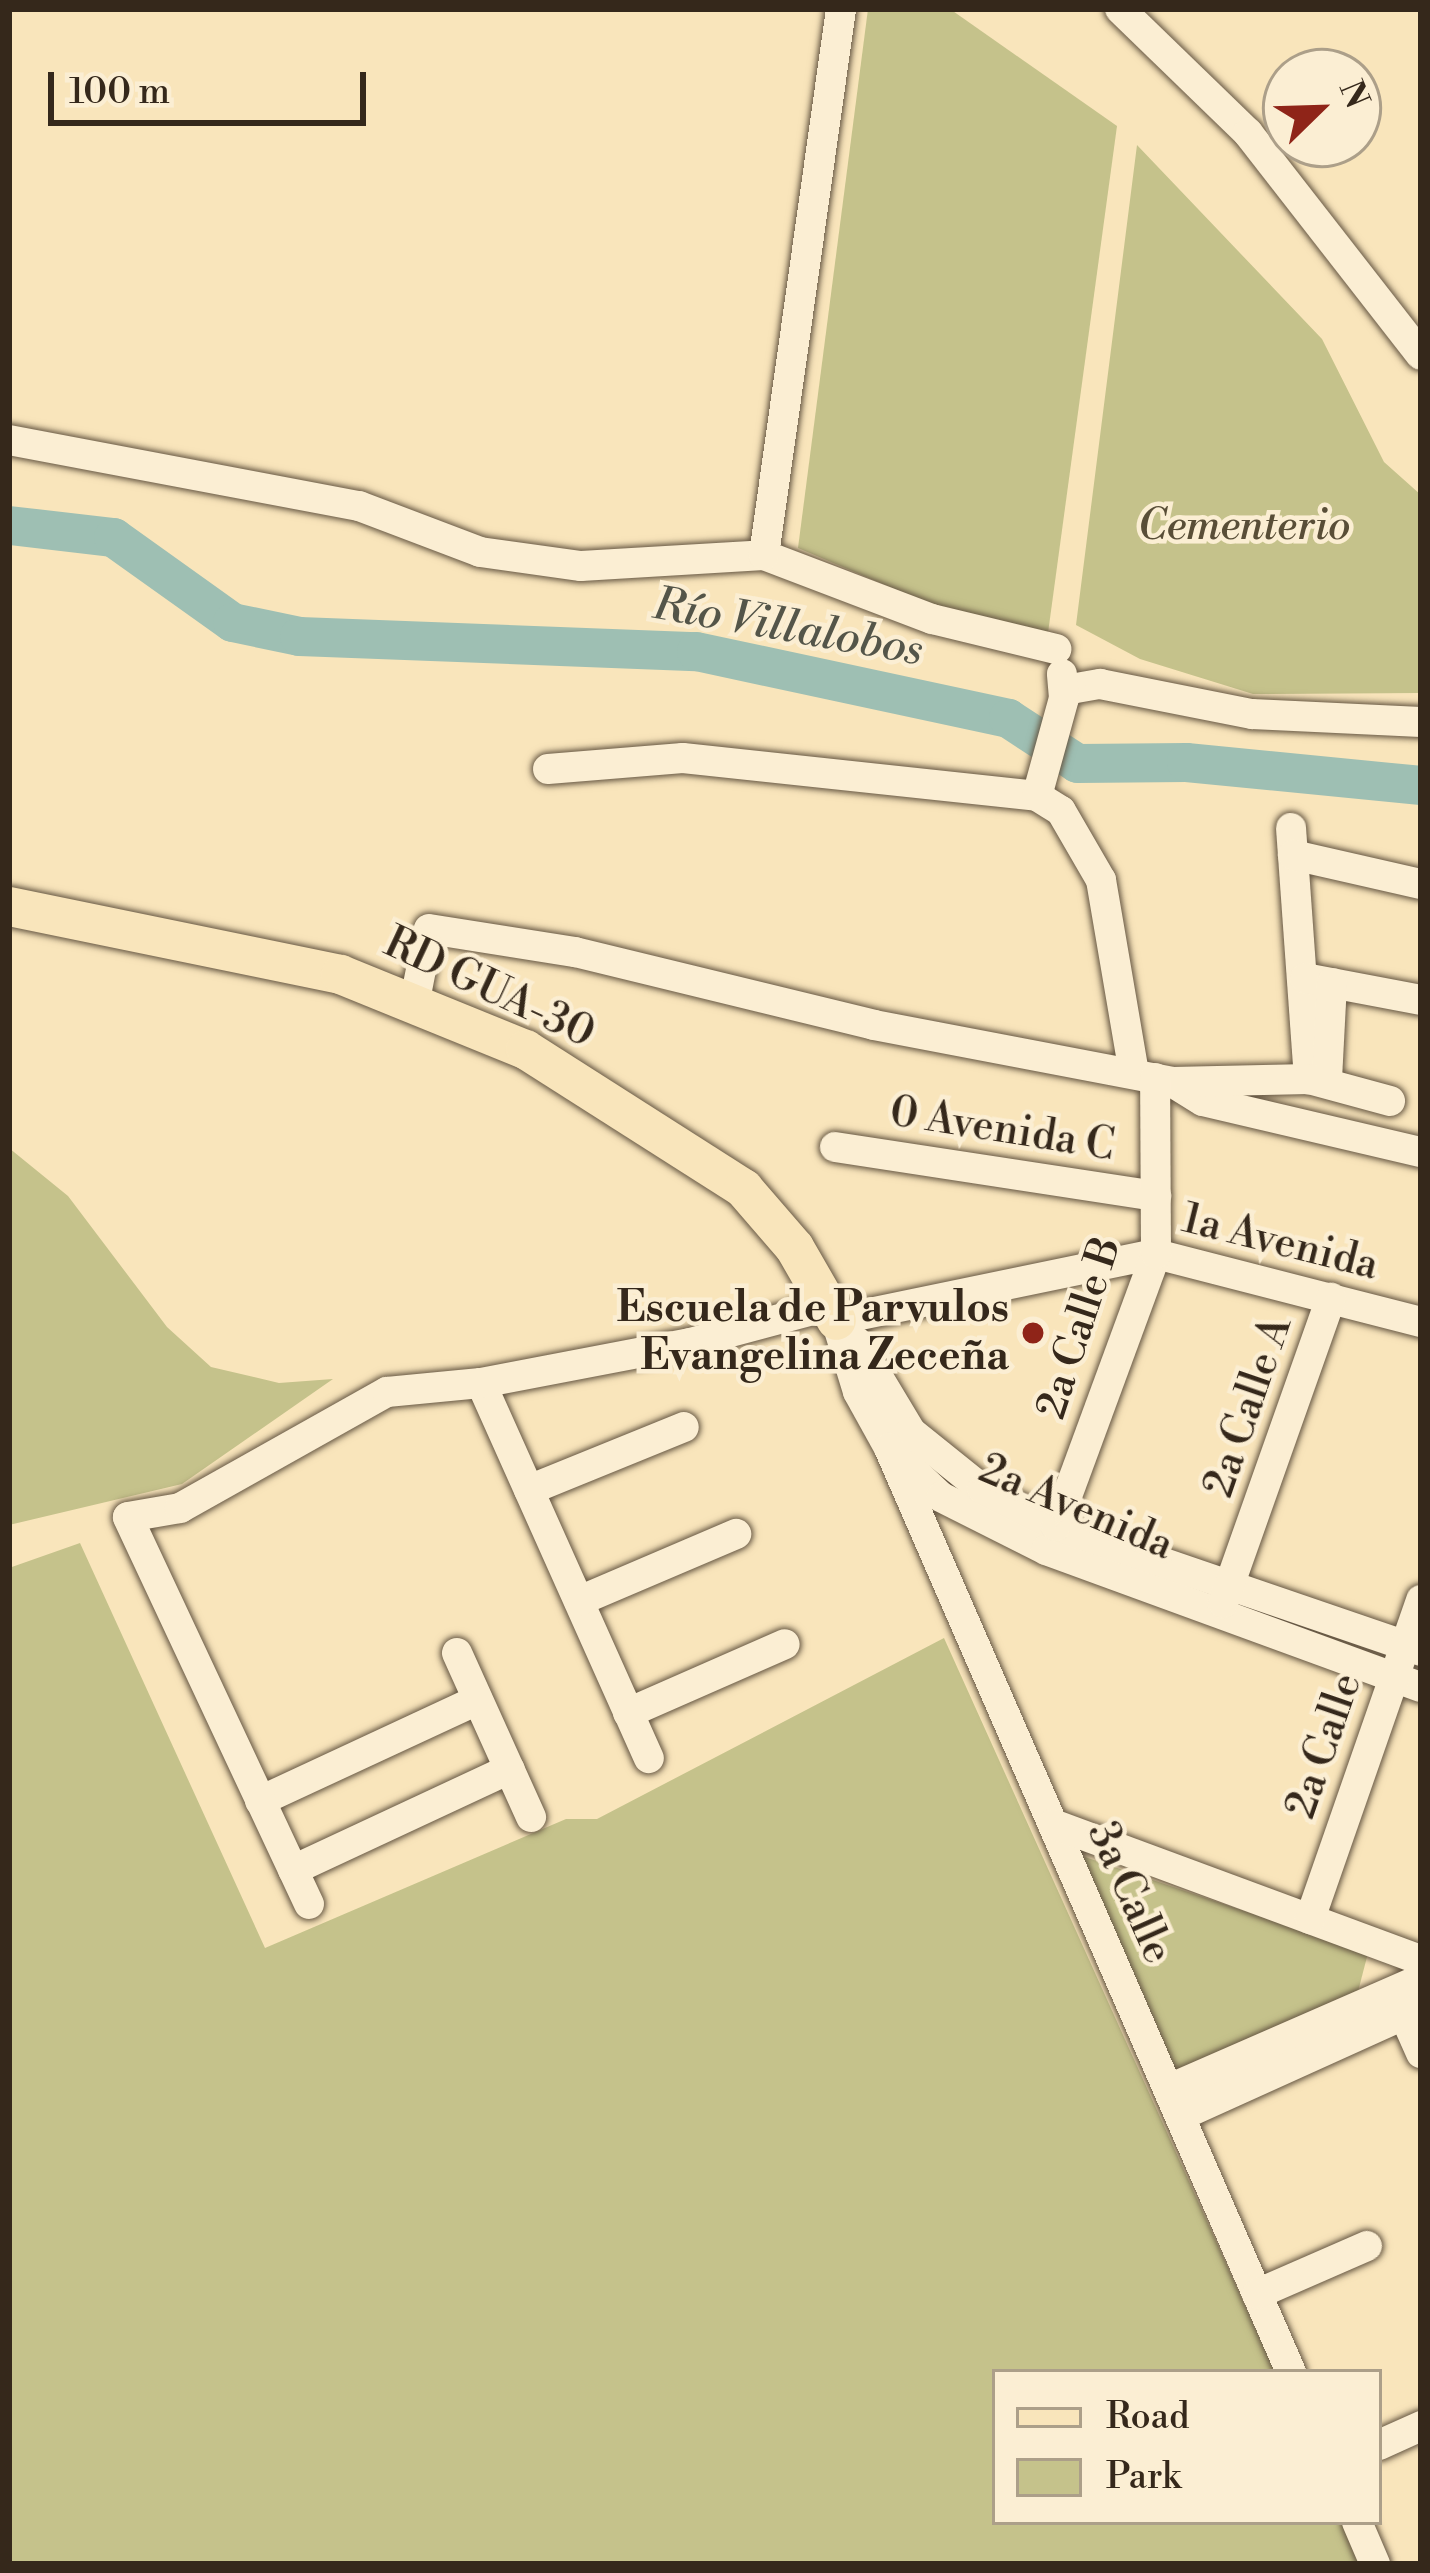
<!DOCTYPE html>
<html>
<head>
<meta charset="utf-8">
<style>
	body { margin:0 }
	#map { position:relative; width:1430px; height:2573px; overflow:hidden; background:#f9e5bb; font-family:"Libre Bodoni",serif }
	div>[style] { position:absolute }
	.green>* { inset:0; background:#c5c28b }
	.river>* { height:39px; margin:-19.5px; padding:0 19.5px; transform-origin:19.5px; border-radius:19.5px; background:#9ebfb3 }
	.roads { filter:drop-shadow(0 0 3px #665743) drop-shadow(0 0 3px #665743) }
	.minor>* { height:30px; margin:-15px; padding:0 15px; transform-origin:15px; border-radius:15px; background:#fbeed3 }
	.major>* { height:39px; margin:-19.5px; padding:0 19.5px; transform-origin:19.5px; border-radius:19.5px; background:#f9e5bb }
	.dots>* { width:33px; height:33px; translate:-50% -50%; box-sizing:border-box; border:6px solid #fbeed3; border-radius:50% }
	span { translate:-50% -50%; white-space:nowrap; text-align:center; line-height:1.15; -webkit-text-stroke:9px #fbeed3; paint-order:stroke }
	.park-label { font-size:42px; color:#594e37; font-style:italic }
	.street-label { font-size:42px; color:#35281b }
	.poi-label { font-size:42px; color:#35281b; font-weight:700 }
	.right { translate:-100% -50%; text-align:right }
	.water-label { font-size:45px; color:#545549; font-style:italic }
	.frame { position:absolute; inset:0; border:12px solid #35281b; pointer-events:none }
	.legend { position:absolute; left:992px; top:2369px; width:390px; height:156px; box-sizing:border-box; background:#fbeed3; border:3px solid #ac9f89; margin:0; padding:15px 21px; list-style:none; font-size:36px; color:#35281b }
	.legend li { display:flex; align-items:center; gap:24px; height:60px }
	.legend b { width:60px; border:3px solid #ac9f89 }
	.north { position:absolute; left:1262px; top:48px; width:120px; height:120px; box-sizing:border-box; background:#fbeed3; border:3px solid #ac9f89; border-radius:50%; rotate:67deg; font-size:33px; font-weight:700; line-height:48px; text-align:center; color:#35281b }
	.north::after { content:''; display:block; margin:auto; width:42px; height:54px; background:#8f2418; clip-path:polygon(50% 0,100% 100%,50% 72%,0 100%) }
	.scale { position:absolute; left:48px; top:72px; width:318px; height:54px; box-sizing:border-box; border:6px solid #35281b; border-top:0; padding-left:15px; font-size:36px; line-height:42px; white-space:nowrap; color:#35281b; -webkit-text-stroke:9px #fbeed3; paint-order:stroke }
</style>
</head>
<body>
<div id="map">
	<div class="green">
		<div style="clip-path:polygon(868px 9px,950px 9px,1117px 126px,1048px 633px,949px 612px,798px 548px)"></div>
		<div style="clip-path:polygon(1137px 145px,1322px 339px,1384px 462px,1421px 495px,1421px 693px,1253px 694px,1140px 659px,1076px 625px)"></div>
		<div style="clip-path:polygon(9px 1148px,68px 1196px,167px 1327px,211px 1367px,279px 1383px,333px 1379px,182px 1484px,9px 1525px)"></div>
		<div style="clip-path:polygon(80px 1543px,265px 1948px,566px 1819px,597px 1819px,944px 1638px,1275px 2372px,995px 2372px,995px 2522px,1343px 2522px,1362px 2564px,9px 2564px,9px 1568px)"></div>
		<div style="clip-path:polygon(1085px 1857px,1368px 1953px,1354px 2007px,1175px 2082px,1077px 1875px)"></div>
	</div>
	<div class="river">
		<div style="left:9px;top:525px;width:105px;rotate:6.6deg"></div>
		<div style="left:113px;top:537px;width:146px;rotate:35.5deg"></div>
		<div style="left:232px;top:622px;width:68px;rotate:11.8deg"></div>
		<div style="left:299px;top:636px;width:397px;rotate:2.2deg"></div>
		<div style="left:696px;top:651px;width:319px;rotate:12.1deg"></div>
		<div style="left:1008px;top:718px;width:82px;rotate:33.1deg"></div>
		<div style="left:1077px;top:763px;width:109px;rotate:-0.5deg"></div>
		<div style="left:1186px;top:762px;width:236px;rotate:5.6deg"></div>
	</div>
	<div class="roads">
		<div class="minor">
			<div style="left:1120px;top:9px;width:178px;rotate:44.1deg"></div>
			<div style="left:1248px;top:133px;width:281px;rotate:52.1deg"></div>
			<div style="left:9px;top:440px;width:356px;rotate:10.7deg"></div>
			<div style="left:359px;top:506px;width:129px;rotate:20.8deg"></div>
			<div style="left:480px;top:552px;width:102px;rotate:7.9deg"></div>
			<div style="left:581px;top:566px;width:183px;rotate:-3.4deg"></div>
			<div style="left:764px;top:555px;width:180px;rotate:20.9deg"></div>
			<div style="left:932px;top:619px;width:128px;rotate:13.6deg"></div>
			<div style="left:764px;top:555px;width:551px;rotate:-81.97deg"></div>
			<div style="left:1065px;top:690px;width:36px;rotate:-10deg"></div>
			<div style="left:1100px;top:684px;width:155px;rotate:11.2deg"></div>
			<div style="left:1252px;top:714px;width:169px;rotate:2.7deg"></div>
			<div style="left:548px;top:769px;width:135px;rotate:-4.7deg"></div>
			<div style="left:683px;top:758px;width:356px;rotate:6.1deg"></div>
			<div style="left:1037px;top:796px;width:28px;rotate:32deg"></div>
			<div style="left:1061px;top:811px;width:80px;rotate:59.9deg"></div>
			<div style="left:1101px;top:880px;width:196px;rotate:80.3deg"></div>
			<div style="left:1037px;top:796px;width:102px;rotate:-74.6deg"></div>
			<div style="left:1064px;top:698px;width:24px;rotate:-95deg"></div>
			<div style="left:1291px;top:828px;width:252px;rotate:85.9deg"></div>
			<div style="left:1293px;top:855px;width:131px;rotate:12.8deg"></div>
			<div style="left:1305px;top:978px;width:118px;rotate:10.7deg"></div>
			<div style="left:415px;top:1000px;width:72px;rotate:-78.8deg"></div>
			<div style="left:429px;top:929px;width:148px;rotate:9deg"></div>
			<div style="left:575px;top:952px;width:308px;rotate:13.7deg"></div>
			<div style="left:874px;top:1025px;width:303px;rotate:10.8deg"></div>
			<div style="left:1172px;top:1082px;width:36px;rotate:32deg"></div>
			<div style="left:1203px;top:1101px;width:224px;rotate:13.2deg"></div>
			<div style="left:1327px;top:1079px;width:96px;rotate:-87deg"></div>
			<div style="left:1172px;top:1082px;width:137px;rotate:-1.3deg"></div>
			<div style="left:1309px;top:1079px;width:84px;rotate:15.2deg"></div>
			<div style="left:835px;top:1147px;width:325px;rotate:8.7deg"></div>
			<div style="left:836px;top:1320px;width:75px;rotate:73deg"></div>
			<div style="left:858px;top:1392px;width:64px;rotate:61deg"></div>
			<div style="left:889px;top:1448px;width:71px;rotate:43.3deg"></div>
			<div style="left:941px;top:1497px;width:118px;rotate:26.8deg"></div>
			<div style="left:1046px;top:1550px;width:399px;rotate:20.1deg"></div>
			<div style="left:836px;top:1320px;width:327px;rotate:-11.7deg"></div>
			<div style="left:1156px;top:1254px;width:274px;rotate:14.4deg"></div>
			<div style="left:857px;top:1342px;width:105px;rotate:59deg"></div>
			<div style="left:911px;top:1432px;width:91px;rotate:38.8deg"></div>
			<div style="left:982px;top:1489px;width:83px;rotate:26.6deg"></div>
			<div style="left:1056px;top:1526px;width:386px;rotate:18.9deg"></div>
			<div style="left:481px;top:1383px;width:411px;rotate:65.9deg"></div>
			<div style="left:911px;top:1432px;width:27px;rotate:144deg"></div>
			<div style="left:889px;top:1448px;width:1008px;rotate:66.49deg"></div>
			<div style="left:529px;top:1490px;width:167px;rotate:-22.1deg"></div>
			<div style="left:1056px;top:1526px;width:290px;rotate:-69.8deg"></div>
			<div style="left:1156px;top:1254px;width:176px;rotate:-90.3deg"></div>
			<div style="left:579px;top:1601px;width:171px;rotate:-23.1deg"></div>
			<div style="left:1223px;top:1603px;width:324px;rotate:-70.5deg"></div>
			<div style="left:457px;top:1653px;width:180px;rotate:65.7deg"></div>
			<div style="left:628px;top:1713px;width:171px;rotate:-23.7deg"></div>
			<div style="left:260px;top:1801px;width:240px;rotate:-24.9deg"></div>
			<div style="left:1053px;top:1824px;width:392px;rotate:20.3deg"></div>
			<div style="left:293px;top:1870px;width:239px;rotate:-25deg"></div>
			<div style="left:309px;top:1904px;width:427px;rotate:-115.1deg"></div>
			<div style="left:128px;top:1517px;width:53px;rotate:-9.8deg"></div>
			<div style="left:180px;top:1508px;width:237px;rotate:-29.3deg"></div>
			<div style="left:387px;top:1392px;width:94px;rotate:-5.5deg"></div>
			<div style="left:481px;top:1383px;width:213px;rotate:-10.8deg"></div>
			<div style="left:690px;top:1343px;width:143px;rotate:-15deg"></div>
			<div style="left:1310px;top:1919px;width:338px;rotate:-70.8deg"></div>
			<div style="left:1404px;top:2015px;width:42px;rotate:65.9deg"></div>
			<div style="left:1169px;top:2089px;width:275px;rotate:-23.6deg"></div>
			<div style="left:1180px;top:2116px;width:265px;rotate:-24.3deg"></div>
			<div style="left:1257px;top:2294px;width:120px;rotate:-23.6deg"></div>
			<div style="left:1379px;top:2445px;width:46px;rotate:-24.3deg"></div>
			<div style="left:1357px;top:2522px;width:46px;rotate:66.8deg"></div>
		</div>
		<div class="major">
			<div style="left:9px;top:906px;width:338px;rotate:11.6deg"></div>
			<div style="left:340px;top:974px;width:200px;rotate:22.1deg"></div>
			<div style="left:525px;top:1049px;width:259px;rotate:32.5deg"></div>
			<div style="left:743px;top:1188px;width:78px;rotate:49.2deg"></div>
			<div style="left:794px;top:1247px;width:84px;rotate:60.1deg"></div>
		</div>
	</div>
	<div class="dots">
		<div style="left:1033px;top:1333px;background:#8f2418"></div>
	</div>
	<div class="park-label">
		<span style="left:1244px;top:527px">Cementerio</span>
	</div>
	<div class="street-label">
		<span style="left:489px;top:989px;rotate:25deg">RD GUA-30</span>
		<span style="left:1002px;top:1130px;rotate:9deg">0 Avenida C</span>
		<span style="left:1280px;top:1243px;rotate:14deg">1a Avenida</span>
		<span style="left:1080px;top:1328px;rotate:-72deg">2a Calle B</span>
		<span style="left:1249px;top:1407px;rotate:-71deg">2a Calle A</span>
		<span style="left:1076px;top:1508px;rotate:23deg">2a Avenida</span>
		<span style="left:1325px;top:1746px;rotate:-71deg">2a Calle</span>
		<span style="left:1129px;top:1893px;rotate:66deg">3a Calle</span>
	</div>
	<div class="poi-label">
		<span class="right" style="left:1009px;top:1333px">Escuela de Parvulos<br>Evangelina Zeceña</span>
	</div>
	<div class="water-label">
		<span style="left:788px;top:628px;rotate:10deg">Río Villalobos</span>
	</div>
	<div class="frame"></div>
	<ul class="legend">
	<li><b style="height:15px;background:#f9e5bb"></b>Road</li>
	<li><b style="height:33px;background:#c5c28b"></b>Park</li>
	</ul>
	<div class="north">N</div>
	<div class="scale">100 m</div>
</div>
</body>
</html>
